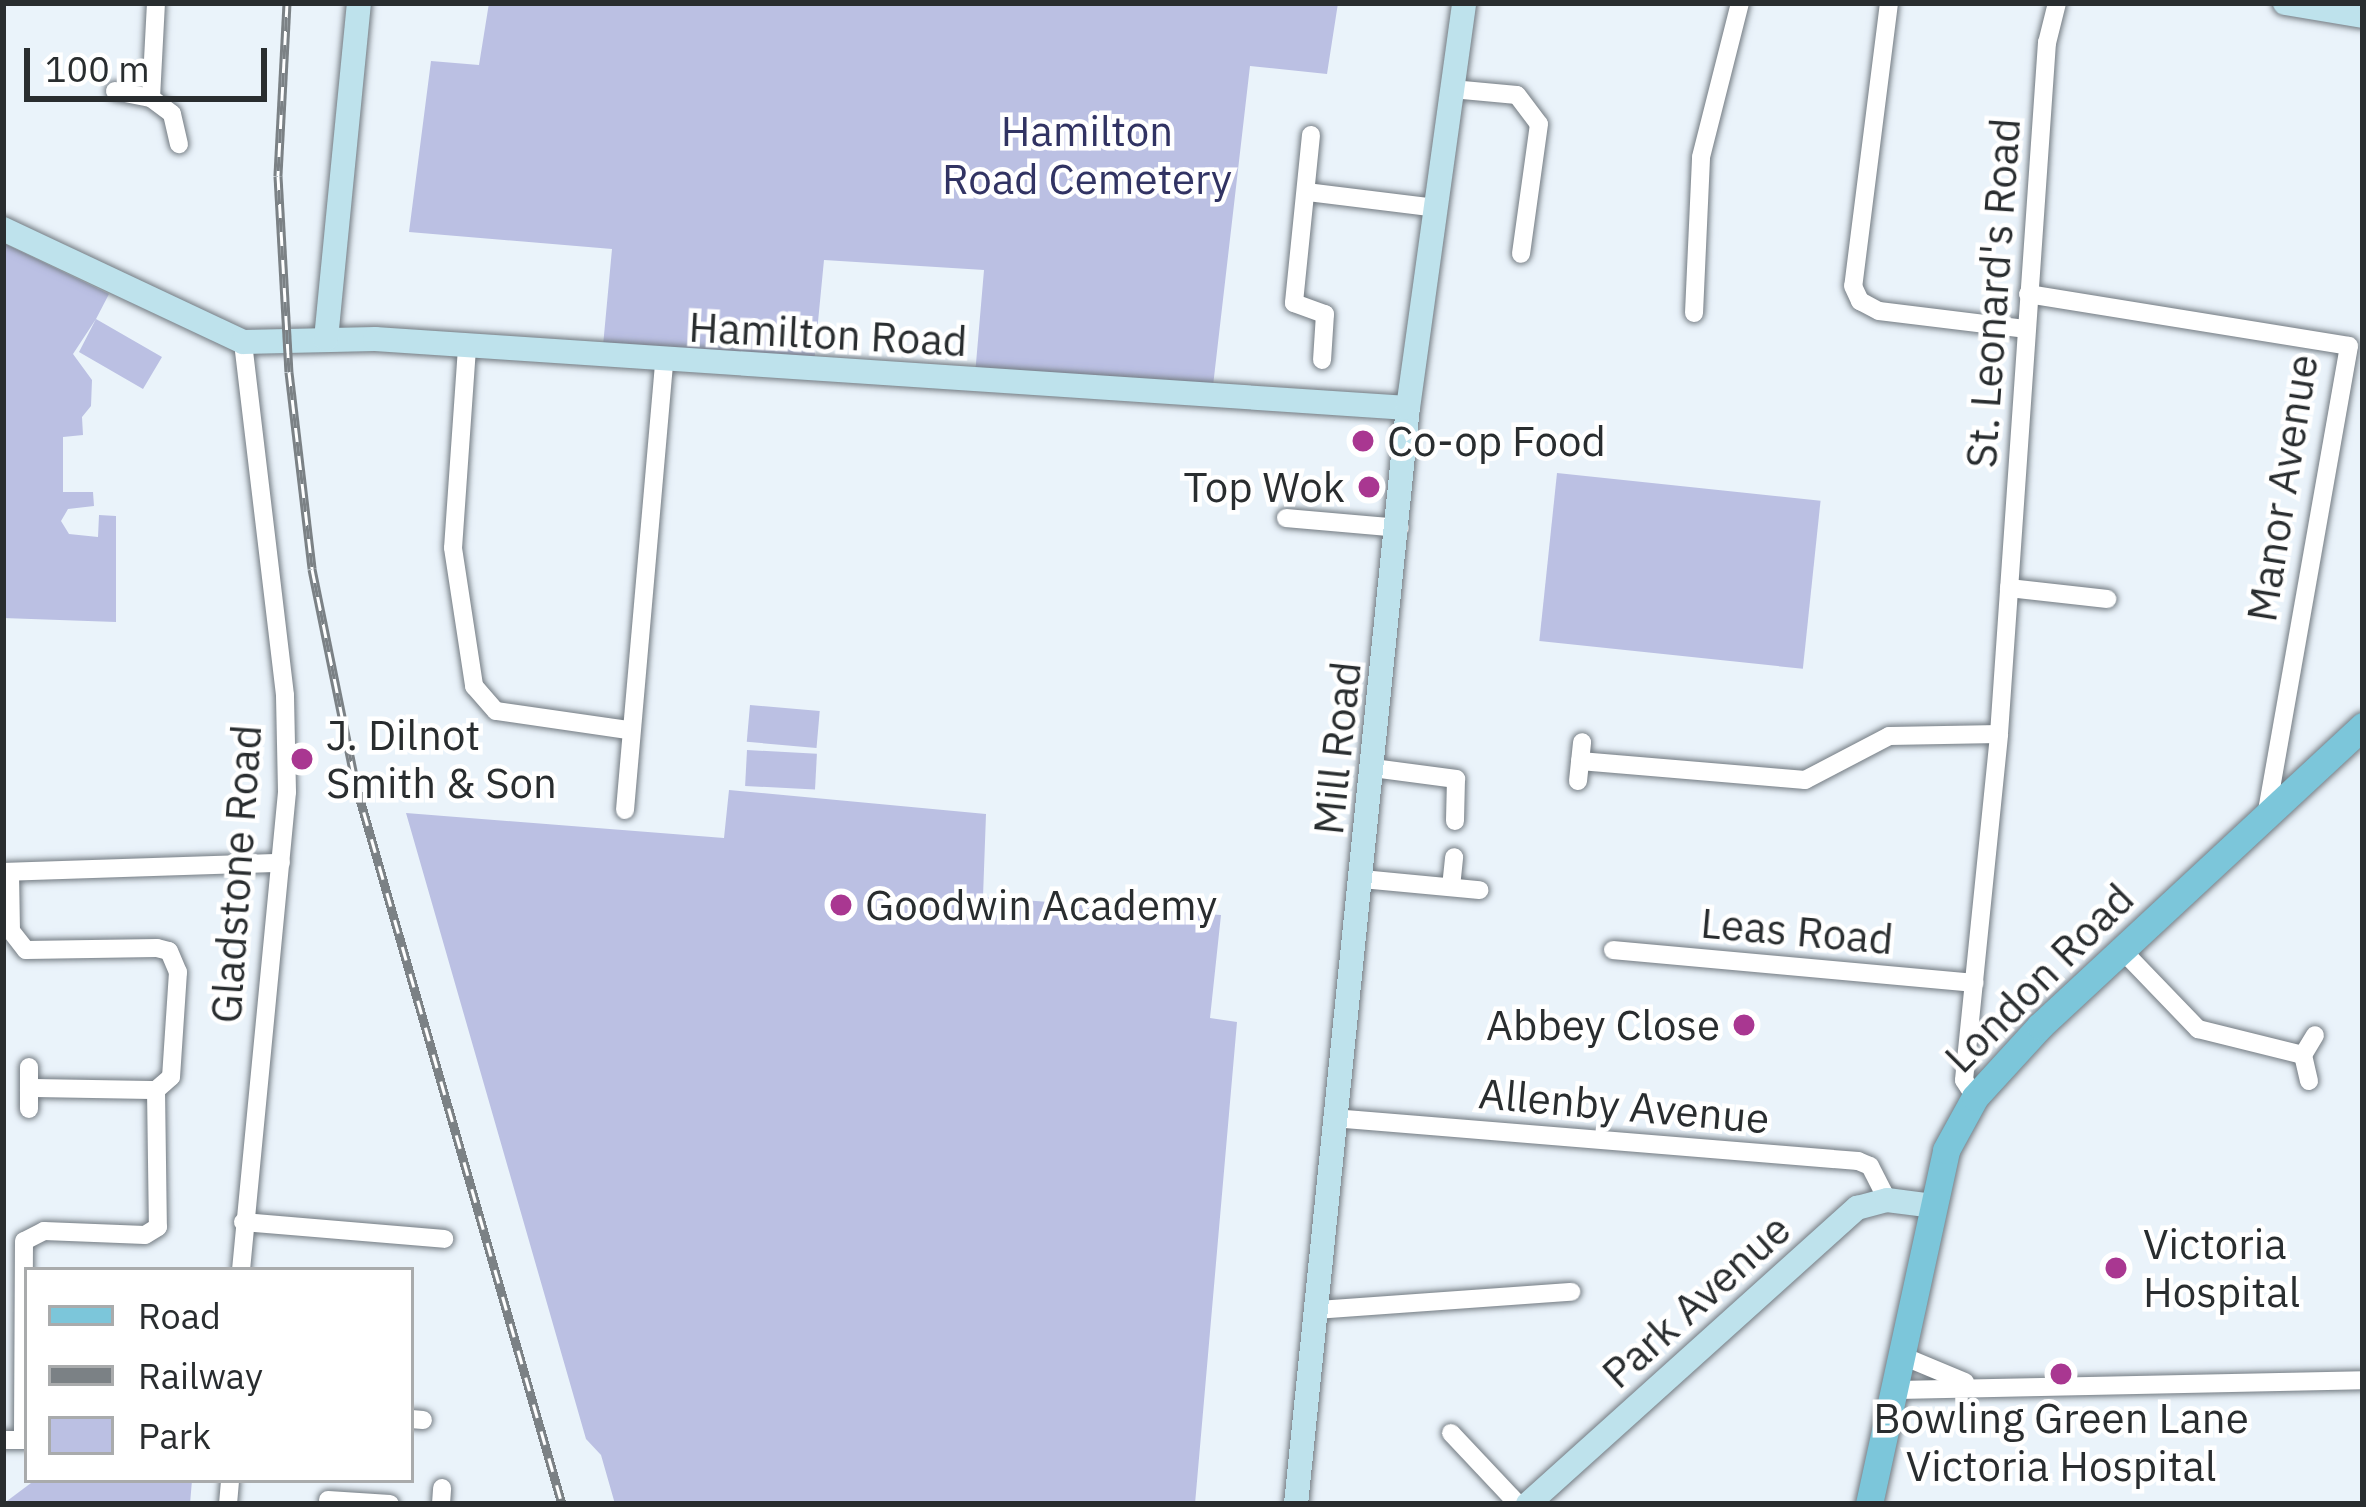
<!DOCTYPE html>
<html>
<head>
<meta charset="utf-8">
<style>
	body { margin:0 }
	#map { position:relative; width:2366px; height:1507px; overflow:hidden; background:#eaf3fa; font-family:"IBM Plex Sans",sans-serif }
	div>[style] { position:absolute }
	.green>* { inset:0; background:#bbc0e3; transform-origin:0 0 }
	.roads { filter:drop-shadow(0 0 3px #727a81) drop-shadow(0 0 3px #727a81) }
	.street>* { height:18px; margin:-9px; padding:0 9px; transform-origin:9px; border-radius:9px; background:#fff }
	.secondary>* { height:24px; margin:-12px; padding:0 12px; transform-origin:12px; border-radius:12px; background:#bee2ec }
	.primary>* { height:27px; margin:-13.5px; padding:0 13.5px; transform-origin:13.5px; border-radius:13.5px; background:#7cc6da }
	.rail>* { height:9px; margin-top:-4.5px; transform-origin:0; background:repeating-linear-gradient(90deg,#fff 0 14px,#7b8185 0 28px); box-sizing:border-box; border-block:3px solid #7b8185 }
	.dots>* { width:33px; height:33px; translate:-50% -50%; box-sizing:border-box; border:6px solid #fff; border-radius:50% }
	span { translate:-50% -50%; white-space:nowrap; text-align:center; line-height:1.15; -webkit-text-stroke:9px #fff; paint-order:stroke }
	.park-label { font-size:42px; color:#313363 }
	.street-label { font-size:42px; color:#292d2f }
	.poi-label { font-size:42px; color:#292d2f }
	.left { translate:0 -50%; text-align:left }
	.right { translate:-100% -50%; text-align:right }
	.frame { position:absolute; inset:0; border:6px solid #292d2f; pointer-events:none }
	.legend { position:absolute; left:24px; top:1267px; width:390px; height:216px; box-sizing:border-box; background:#fff; border:3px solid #a9abac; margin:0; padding:15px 21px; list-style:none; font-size:36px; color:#292d2f }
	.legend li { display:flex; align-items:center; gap:24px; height:60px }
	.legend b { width:60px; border:3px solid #a9abac }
	.scale { position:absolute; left:24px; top:48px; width:243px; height:54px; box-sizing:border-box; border:6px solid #292d2f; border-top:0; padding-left:15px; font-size:36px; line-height:42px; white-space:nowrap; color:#292d2f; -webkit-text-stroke:9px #fff; paint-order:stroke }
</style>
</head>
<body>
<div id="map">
	<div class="green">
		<div style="clip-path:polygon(489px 3px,1338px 3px,1327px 74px,1250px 66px,1213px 386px,975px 375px,984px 270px,824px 260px,814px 363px,603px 346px,612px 249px,409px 232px,431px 61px,479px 65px)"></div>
		<div style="clip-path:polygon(3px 243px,109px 294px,96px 319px,162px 357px,143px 389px,79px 352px,96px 319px,73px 354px,92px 380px,91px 406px,82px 417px,83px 435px,63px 437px,63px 492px,93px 492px,94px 506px,68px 509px,61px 521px,69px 534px,98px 537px,99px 515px,116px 516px,116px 622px,3px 618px)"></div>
		<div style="left:1557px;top:473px;width:265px;height:169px;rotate:6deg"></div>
		<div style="left:750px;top:705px;width:70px;height:37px;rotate:5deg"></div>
		<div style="left:747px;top:750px;width:70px;height:36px;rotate:3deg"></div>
		<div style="clip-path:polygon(729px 790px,986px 814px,983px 897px,1221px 915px,1210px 1018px,1237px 1022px,1195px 1504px,615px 1504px,601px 1455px,586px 1439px,406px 813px,724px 838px)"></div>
		<div style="clip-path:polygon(35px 1480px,192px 1480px,190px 1504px,3px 1504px)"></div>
	</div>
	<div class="roads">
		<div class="street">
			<div style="left:1889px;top:3px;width:285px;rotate:97.2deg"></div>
			<div style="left:1853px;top:286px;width:17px;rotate:65deg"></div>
			<div style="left:1860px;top:301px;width:21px;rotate:28deg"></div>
			<div style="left:1879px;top:311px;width:147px;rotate:7deg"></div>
			<div style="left:1452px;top:89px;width:65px;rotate:5.3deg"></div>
			<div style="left:1517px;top:95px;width:36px;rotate:53deg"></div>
			<div style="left:1539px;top:124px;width:131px;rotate:97.9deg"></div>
			<div style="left:115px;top:91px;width:37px;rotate:11deg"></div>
			<div style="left:151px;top:98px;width:26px;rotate:37deg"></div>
			<div style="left:172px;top:114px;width:31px;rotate:77deg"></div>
			<div style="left:151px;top:98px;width:95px;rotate:-87deg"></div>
			<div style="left:1311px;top:135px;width:169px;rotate:95.8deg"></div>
			<div style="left:1294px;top:303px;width:33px;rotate:20deg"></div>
			<div style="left:1325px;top:314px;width:46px;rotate:93.7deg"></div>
			<div style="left:1307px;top:192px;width:131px;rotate:7deg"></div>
			<div style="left:2028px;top:294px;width:325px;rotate:9.2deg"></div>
			<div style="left:2349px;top:346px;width:476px;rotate:100deg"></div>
			<div style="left:1694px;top:313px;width:156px;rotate:-87.4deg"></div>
			<div style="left:1701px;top:157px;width:159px;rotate:-75.8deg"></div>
			<div style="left:467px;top:348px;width:200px;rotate:94deg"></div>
			<div style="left:453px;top:548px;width:140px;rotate:81.3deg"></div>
			<div style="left:474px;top:686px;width:33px;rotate:49deg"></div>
			<div style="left:496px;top:711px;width:133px;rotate:8.2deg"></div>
			<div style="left:1286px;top:518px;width:114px;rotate:5deg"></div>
			<div style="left:2009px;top:588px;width:99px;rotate:6.4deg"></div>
			<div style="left:1580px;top:761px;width:226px;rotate:4.8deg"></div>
			<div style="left:1805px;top:780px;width:95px;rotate:-27.6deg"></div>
			<div style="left:1889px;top:736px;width:110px;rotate:-1deg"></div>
			<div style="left:1373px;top:768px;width:84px;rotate:7.5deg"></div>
			<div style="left:1456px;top:779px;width:42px;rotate:91.4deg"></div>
			<div style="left:1578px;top:781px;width:39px;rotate:-84deg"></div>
			<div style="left:625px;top:810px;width:448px;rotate:-85deg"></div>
			<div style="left:3px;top:872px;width:278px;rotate:-1.9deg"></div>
			<div style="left:10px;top:873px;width:58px;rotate:89deg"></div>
			<div style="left:11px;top:931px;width:24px;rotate:52deg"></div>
			<div style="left:26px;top:950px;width:131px;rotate:-0.9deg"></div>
			<div style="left:157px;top:948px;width:12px;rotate:14deg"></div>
			<div style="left:169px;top:951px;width:23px;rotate:67deg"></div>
			<div style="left:178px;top:972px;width:105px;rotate:93.8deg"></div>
			<div style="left:171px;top:1077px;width:20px;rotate:139deg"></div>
			<div style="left:156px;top:1090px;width:137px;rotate:89.2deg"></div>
			<div style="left:158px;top:1227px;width:15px;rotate:148deg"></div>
			<div style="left:145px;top:1235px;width:101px;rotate:-177.7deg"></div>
			<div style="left:44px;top:1231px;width:22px;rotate:153deg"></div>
			<div style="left:24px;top:1241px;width:198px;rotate:90.3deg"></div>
			<div style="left:1362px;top:879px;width:118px;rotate:5.4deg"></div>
			<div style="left:1451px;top:887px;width:30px;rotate:-84deg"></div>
			<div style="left:1613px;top:950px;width:363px;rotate:5.2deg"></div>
			<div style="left:2122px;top:950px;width:110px;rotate:46.1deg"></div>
			<div style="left:2198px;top:1029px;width:108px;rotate:13.9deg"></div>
			<div style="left:29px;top:1067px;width:42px;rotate:90deg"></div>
			<div style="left:2309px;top:1081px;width:27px;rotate:-103deg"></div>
			<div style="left:2303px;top:1055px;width:23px;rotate:-59deg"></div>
			<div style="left:29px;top:1088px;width:127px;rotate:0.9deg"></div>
			<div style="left:1975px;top:1097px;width:20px;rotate:-123deg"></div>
			<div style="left:1964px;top:1080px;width:348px;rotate:-84.2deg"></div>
			<div style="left:1999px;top:734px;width:693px;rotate:-86.03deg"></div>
			<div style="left:2047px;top:43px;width:41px;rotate:-76deg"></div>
			<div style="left:1333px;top:1118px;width:527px;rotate:4.68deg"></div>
			<div style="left:1858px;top:1161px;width:13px;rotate:23deg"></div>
			<div style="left:1870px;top:1166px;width:38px;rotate:63deg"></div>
			<div style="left:243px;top:1222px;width:202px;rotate:4.8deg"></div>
			<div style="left:241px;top:1270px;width:480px;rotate:-84.5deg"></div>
			<div style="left:287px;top:792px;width:97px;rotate:-91.2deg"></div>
			<div style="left:285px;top:695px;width:355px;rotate:-96.8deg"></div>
			<div style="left:1317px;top:1310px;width:255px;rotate:-4.1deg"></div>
			<div style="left:1905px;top:1357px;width:65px;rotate:22.6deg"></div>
			<div style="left:1898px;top:1390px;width:465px;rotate:-1.2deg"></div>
			<div style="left:411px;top:1419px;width:12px;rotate:5deg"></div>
			<div style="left:1451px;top:1433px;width:98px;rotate:46.7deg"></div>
			<div style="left:3px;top:1440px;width:24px"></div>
			<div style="left:328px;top:1500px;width:62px;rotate:3.7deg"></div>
			<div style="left:228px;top:1504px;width:24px;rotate:-85deg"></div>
			<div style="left:441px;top:1504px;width:16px;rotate:-86deg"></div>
		</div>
		<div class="secondary">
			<div style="left:2285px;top:3px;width:79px;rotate:9.5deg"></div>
			<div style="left:3px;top:229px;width:265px;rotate:25.2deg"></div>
			<div style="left:243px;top:342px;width:132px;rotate:-1.3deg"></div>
			<div style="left:375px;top:339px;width:1035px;rotate:3.82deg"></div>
			<div style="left:326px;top:339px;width:338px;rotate:-84.4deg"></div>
			<div style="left:1296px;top:1504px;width:1102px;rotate:-84.17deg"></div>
			<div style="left:1408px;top:408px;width:409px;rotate:-82.1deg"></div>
			<div style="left:1528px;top:1504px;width:443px;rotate:-42deg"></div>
			<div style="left:1857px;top:1208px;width:31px;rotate:-15deg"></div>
			<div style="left:1887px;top:1200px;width:46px;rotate:7.4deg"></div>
		</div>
		<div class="primary">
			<div style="left:1869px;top:1504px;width:362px;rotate:-77.7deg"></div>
			<div style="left:1946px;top:1150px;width:60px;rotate:-61.3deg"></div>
			<div style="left:1975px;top:1097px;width:96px;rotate:-47.5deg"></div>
			<div style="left:2040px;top:1026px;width:441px;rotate:-42.9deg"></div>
		</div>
	</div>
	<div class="rail">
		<div style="left:287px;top:3px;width:173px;rotate:93deg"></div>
		<div style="left:278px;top:176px;width:196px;rotate:86.8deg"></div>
		<div style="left:289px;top:372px;width:198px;rotate:83.3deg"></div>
		<div style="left:312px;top:569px;width:220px;rotate:78.5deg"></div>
		<div style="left:356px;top:785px;width:748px;rotate:74.01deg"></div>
	</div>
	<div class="dots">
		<div style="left:1363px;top:441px;background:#a93791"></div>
		<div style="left:1369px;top:487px;background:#a93791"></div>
		<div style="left:302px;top:759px;background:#a93791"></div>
		<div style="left:841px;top:905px;background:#a93791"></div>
		<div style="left:1744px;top:1025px;background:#a93791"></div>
		<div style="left:2116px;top:1268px;background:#a93791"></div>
		<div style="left:2061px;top:1374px;background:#a93791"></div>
	</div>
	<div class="park-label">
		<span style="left:1087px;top:155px">Hamilton<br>Road Cemetery</span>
	</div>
	<div class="street-label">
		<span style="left:1993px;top:293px;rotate:-86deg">St. Leonard's Road</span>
		<span style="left:828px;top:334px;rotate:3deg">Hamilton Road</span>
		<span style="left:2282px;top:488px;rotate:-81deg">Manor Avenue</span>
		<span style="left:1337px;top:748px;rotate:-84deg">Mill Road</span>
		<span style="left:236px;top:874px;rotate:-86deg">Gladstone Road</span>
		<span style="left:1797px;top:931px;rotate:5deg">Leas Road</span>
		<span style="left:2039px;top:978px;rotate:-45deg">London Road</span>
		<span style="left:1624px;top:1106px;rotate:5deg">Allenby Avenue</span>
		<span style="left:1696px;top:1301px;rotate:-42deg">Park Avenue</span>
	</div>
	<div class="poi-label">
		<span class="left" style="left:1387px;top:441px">Co-op Food</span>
		<span class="right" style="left:1345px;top:487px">Top Wok</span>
		<span class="left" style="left:326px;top:759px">J. Dilnot<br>Smith &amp; Son</span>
		<span class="left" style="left:865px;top:905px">Goodwin Academy</span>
		<span class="right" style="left:1720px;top:1025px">Abbey Close</span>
		<span class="left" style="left:2143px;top:1268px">Victoria<br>Hospital</span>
		<span style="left:2061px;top:1442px">Bowling Green Lane<br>Victoria Hospital</span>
	</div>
	<div class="frame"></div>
	<ul class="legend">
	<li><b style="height:15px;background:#7cc6da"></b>Road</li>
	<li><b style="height:15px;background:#7b8185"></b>Railway</li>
	<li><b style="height:33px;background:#bbc0e3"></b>Park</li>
	</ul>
	<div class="scale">100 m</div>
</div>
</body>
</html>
